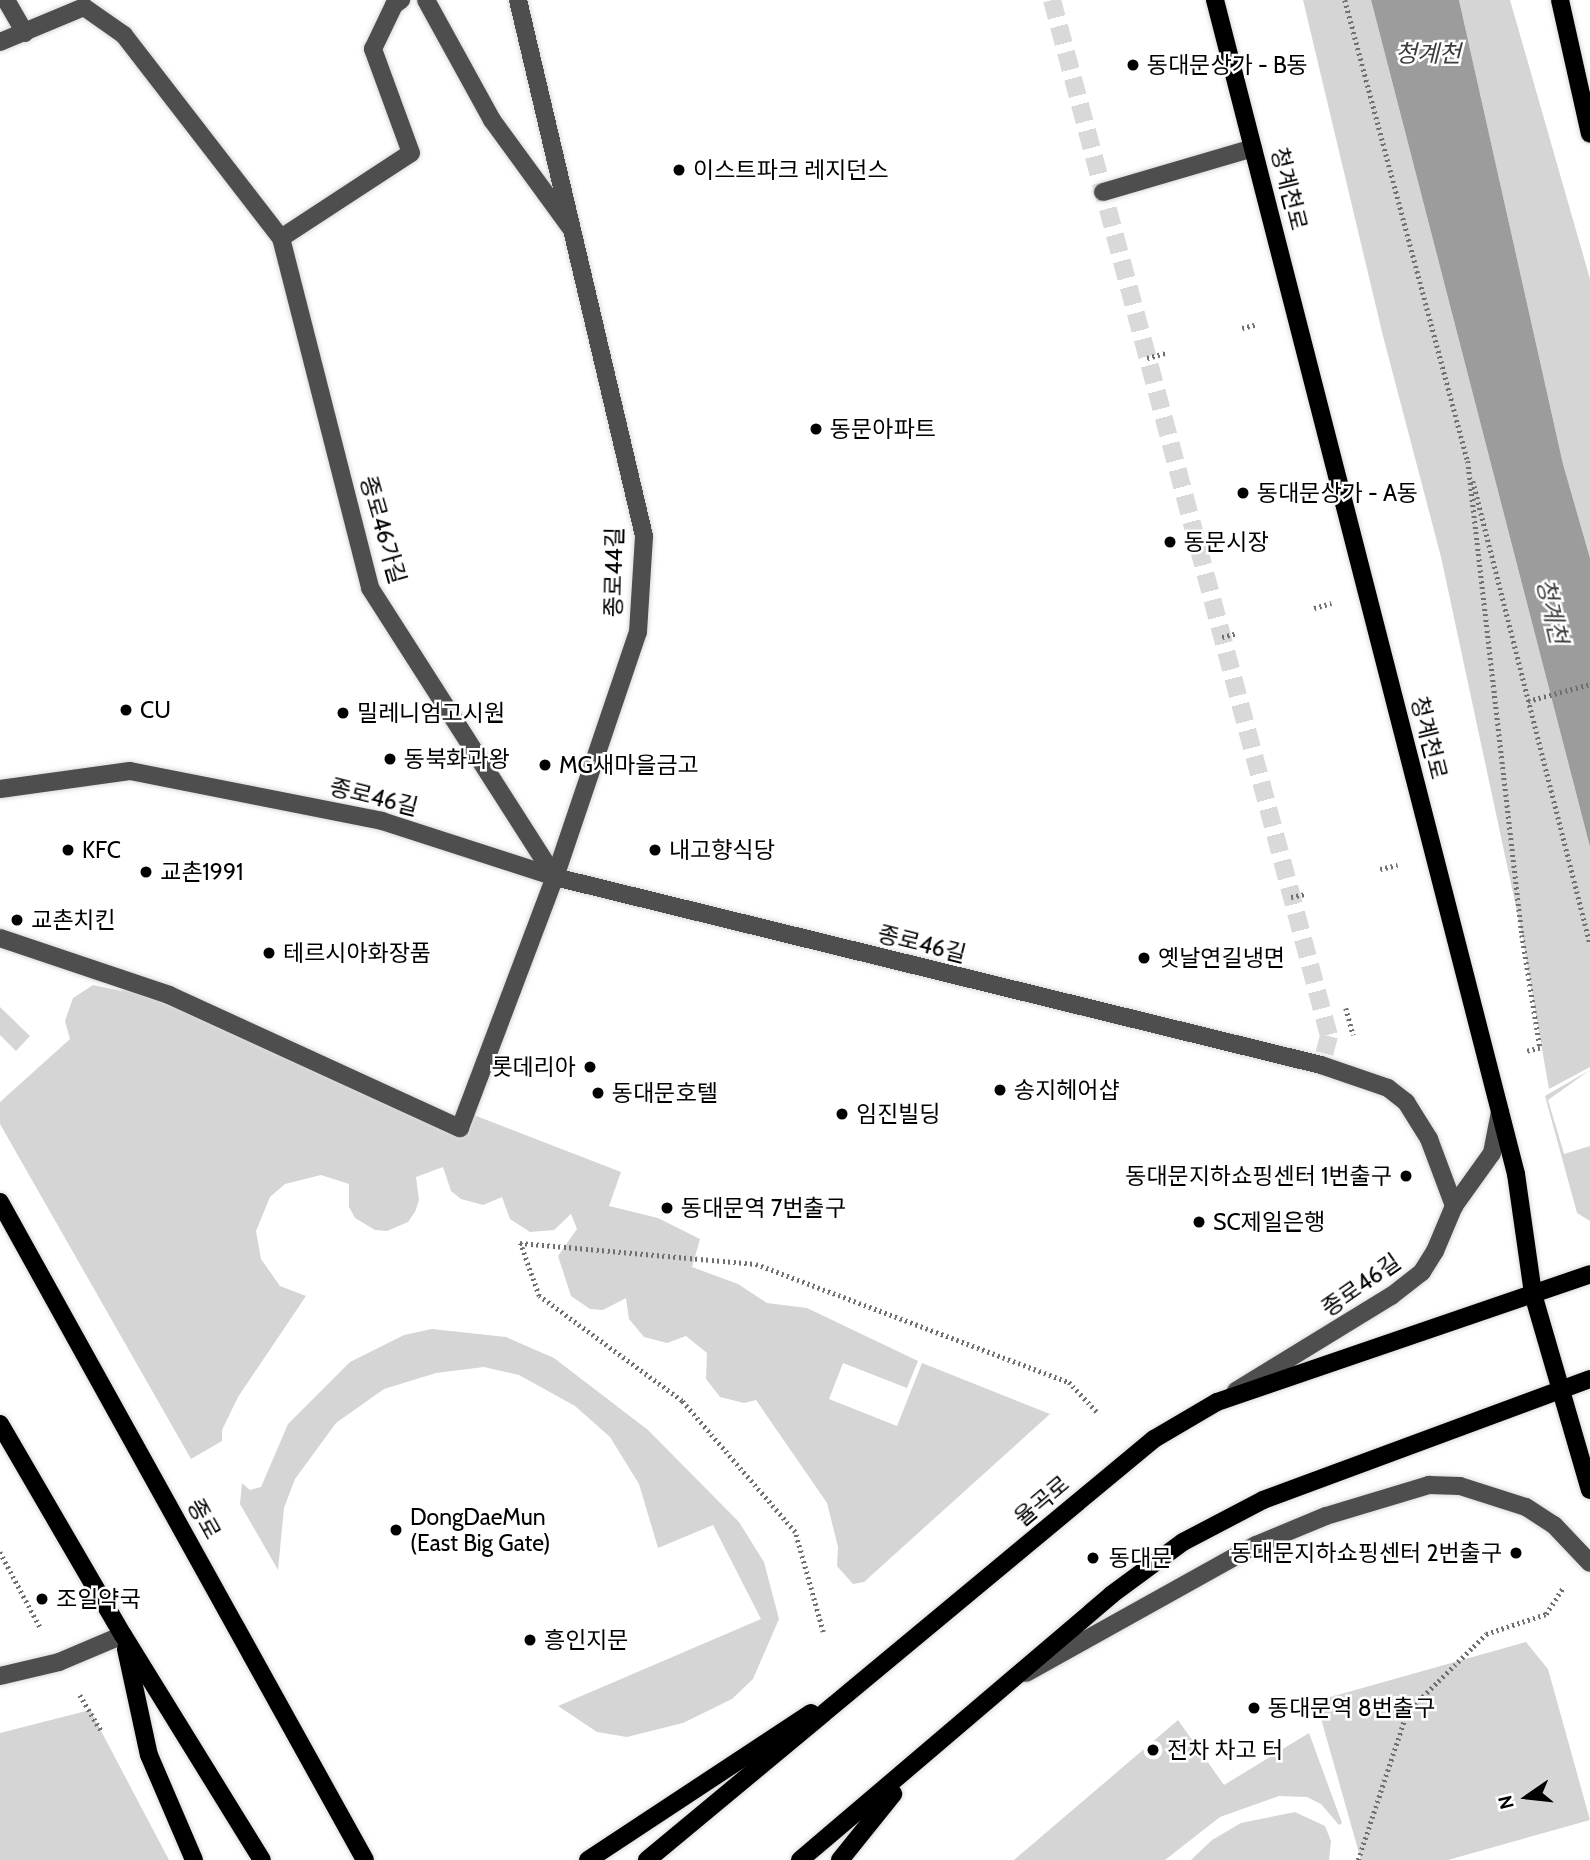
<!DOCTYPE html>
<html>
<head>
<meta charset="utf-8">
<style>
	body { margin:0 }
	#map { position:relative; width:1590px; height:1860px; overflow:hidden; background:#fff; font-family:Cabin,"Noto Sans KR",sans-serif }
	div>[style] { position:absolute }
	.green>* { inset:0; background:#d5d5d5 }
	.water>* { inset:0; background:#9c9c9c }
	.minor-tunnel>* { height:18px; margin-top:-9px; transform-origin:0; background:repeating-linear-gradient(90deg,#d9d9d9 0 18px,transparent 0 27px) }
	.path>* { height:4.5px; margin-top:-2.25px; transform-origin:0; background:repeating-linear-gradient(90deg,#707070 0 2px,transparent 0 5.5px) }
	.roads { filter:drop-shadow(0 0 2px #dbdbdb) drop-shadow(0 0 2px #dbdbdb) }
	.minor>* { height:18px; margin:-9px; padding:0 9px; transform-origin:9px; border-radius:9px; background:#4e4e4e }
	.major>* { height:18px; margin:-9px; padding:0 9px; transform-origin:9px; border-radius:9px; background:#000 }
	.dots>* { width:19px; height:19px; translate:-50% -50%; box-sizing:border-box; border:4px solid #fff; border-radius:50% }
	span { translate:-50% -50%; white-space:nowrap; text-align:center; line-height:1.15; -webkit-text-stroke:5px #fff; paint-order:stroke }
	.poi-label { font-size:23px; color:#000 }
	.left { translate:0 -50%; text-align:left }
	.right { translate:-100% -50%; text-align:right }
	.street-label { font-size:23px; color:#000 }
	.water-label { font-size:24px; color:#3d3d3d; font-style:italic }
	.north { position:absolute; left:1492px; top:1762px; width:70px; height:70px; -webkit-text-stroke:5px #fff; paint-order:stroke; rotate:256deg; font-size:19px; font-weight:700; line-height:28px; text-align:center; color:#000 }
	.north::after { content:''; display:block; margin:auto; width:24px; height:32px; background:#000; clip-path:polygon(50% 0,100% 100%,50% 72%,0 100%) }
</style>
</head>
<body>
<div id="map">
	<div class="green">
		<div style="clip-path:polygon(1303px 0,1371px 0,1590px 847px,1590px 1067px,1549px 1089px,1522px 935px,1441px 557px,1383px 336px)"></div>
		<div style="clip-path:polygon(1459px 0,1510px 0,1590px 279px,1590px 558px,1563px 464px)"></div>
		<div style="clip-path:polygon(133px 982px,450px 1124px,466px 1112px,621px 1172px,609px 1206px,658px 1218px,700px 1239px,692px 1267px,738px 1284px,767px 1303px,807px 1308px,918px 1361px,907px 1388px,843px 1363px,829px 1399px,897px 1426px,922px 1363px,1050px 1414px,864px 1582px,853px 1584px,837px 1566px,838px 1547px,827px 1503px,756px 1400px,744px 1403px,720px 1397px,706px 1379px,707px 1353px,686px 1336px,667px 1343px,644px 1337px,629px 1319px,626px 1298px,603px 1310px,590px 1309px,571px 1296px,558px 1256px,577px 1229px,571px 1214px,554px 1230px,530px 1232px,510px 1219px,502px 1197px,483px 1205px,461px 1199px,451px 1191px,443px 1167px,416px 1177px,419px 1200px,415px 1212px,408px 1222px,387px 1231px,375px 1230px,355px 1218px,349px 1207px,349px 1184px,321px 1175px,285px 1184px,270px 1197px,256px 1231px,261px 1259px,280px 1286px,306px 1296px,238px 1397px,222px 1430px,222px 1441px,191px 1459px,0 1124px,0 1102px,70px 1039px,65px 1021px,73px 998px,93px 985px,122px 991px)"></div>
		<div style="clip-path:polygon(0 1007px,30px 1036px,16px 1051px,0 1035px)"></div>
		<div style="clip-path:polygon(1590px 1070px,1548px 1100px,1562px 1147px,1564px 1154px,1590px 1146px,1590px 1221px,1577px 1213px,1545px 1096px)"></div>
		<div style="clip-path:polygon(432px 1329px,506px 1337px,554px 1358px,648px 1430px,739px 1522px,764px 1562px,779px 1619px,753px 1679px,732px 1699px,683px 1723px,627px 1737px,597px 1732px,558px 1706px,761px 1619px,713px 1525px,658px 1548px,639px 1484px,610px 1437px,575px 1406px,519px 1375px,484px 1367px,436px 1373px,384px 1389px,336px 1423px,295px 1479px,284px 1508px,278px 1570px,240px 1504px,242px 1483px,250px 1490px,261px 1487px,288px 1424px,350px 1362px,404px 1335px)"></div>
		<div style="clip-path:polygon(1526px 1642px,1548px 1669px,1590px 1820px,1448px 1860px,1361px 1860px,1316px 1701px)"></div>
		<div style="clip-path:polygon(90px 1710px,169px 1860px,0 1860px,0 1733px)"></div>
		<div style="clip-path:polygon(1178px 1720px,1224px 1785px,1309px 1733px,1342px 1823px,1339px 1825px,1321px 1804px,1307px 1797px,1279px 1796px,1220px 1817px,1165px 1860px,1014px 1860px)"></div>
		<div style="clip-path:polygon(1295px 1812px,1325px 1826px,1331px 1841px,1329px 1860px,1191px 1860px,1212px 1840px,1241px 1823px)"></div>
	</div>
	<div class="water">
		<div style="clip-path:polygon(1371px 0,1459px 0,1563px 464px,1590px 558px,1590px 847px)"></div>
	</div>
	<div class="minor-tunnel">
		<div style="left:1052px;top:0;width:1072px;rotate:75.03deg"></div>
		<div style="left:1329px;top:1036px;width:30px;rotate:105deg"></div>
	</div>
	<div class="path">
		<div style="left:1345px;top:0;width:478px;rotate:75.1deg"></div>
		<div style="left:1242px;top:328px;width:16px;rotate:-14deg"></div>
		<div style="left:1147px;top:358px;width:20px;rotate:-15deg"></div>
		<div style="left:1468px;top:461px;width:477px;rotate:83.5deg"></div>
		<div style="left:1522px;top:935px;width:114px;rotate:80.9deg"></div>
		<div style="left:1540px;top:1048px;width:16px;rotate:166deg"></div>
		<div style="left:1473px;top:481px;width:478px;rotate:75.8deg"></div>
		<div style="left:1314px;top:608px;width:18px;rotate:-16deg"></div>
		<div style="left:1222px;top:637px;width:16px;rotate:-14deg"></div>
		<div style="left:1528px;top:701px;width:64px;rotate:-15.3deg"></div>
		<div style="left:1380px;top:869px;width:18px;rotate:-13deg"></div>
		<div style="left:1291px;top:897px;width:14px;rotate:-12deg"></div>
		<div style="left:1346px;top:1008px;width:28px;rotate:75deg"></div>
		<div style="left:0;top:1552px;width:85px;rotate:61.9deg"></div>
		<div style="left:823px;top:1632px;width:104px;rotate:-105.6deg"></div>
		<div style="left:795px;top:1532px;width:173px;rotate:-130.8deg"></div>
		<div style="left:682px;top:1401px;width:177px;rotate:-143.7deg"></div>
		<div style="left:539px;top:1296px;width:56px;rotate:-109.7deg"></div>
		<div style="left:520px;top:1243px;width:237px;rotate:5.1deg"></div>
		<div style="left:756px;top:1264px;width:335px;rotate:20.7deg"></div>
		<div style="left:1069px;top:1382px;width:44px;rotate:46.8deg"></div>
		<div style="left:80px;top:1695px;width:43px;rotate:59.3deg"></div>
		<div style="left:1358px;top:1860px;width:156px;rotate:-71.7deg"></div>
		<div style="left:1407px;top:1712px;width:111px;rotate:-44.6deg"></div>
		<div style="left:1486px;top:1634px;width:63px;rotate:-18.4deg"></div>
		<div style="left:1546px;top:1614px;width:30px;rotate:-57deg"></div>
	</div>
	<div class="roads">
		<div class="minor">
			<div style="left:6px;top:0;width:38px;rotate:60deg"></div>
			<div style="left:426px;top:0;width:137px;rotate:61.2deg"></div>
			<div style="left:492px;top:120px;width:132px;rotate:53.9deg"></div>
			<div style="left:0;top:42px;width:91px;rotate:-22.6deg"></div>
			<div style="left:84px;top:7px;width:49px;rotate:35deg"></div>
			<div style="left:124px;top:35px;width:257px;rotate:52.3deg"></div>
			<div style="left:281px;top:238px;width:361px;rotate:75.7deg"></div>
			<div style="left:370px;top:588px;width:343px;rotate:57.4deg"></div>
			<div style="left:1103px;top:192px;width:156px;rotate:-16.3deg"></div>
			<div style="left:281px;top:238px;width:155px;rotate:-33.2deg"></div>
			<div style="left:411px;top:153px;width:111px;rotate:-110.1deg"></div>
			<div style="left:373px;top:49px;width:49px;rotate:-64.5deg"></div>
			<div style="left:394px;top:5px;width:9px;rotate:-36deg"></div>
			<div style="left:0;top:789px;width:131px;rotate:-7.9deg"></div>
			<div style="left:130px;top:771px;width:257px;rotate:11.2deg"></div>
			<div style="left:382px;top:821px;width:182px;rotate:17.9deg"></div>
			<div style="left:555px;top:877px;width:789px;rotate:13.79deg"></div>
			<div style="left:1321px;top:1065px;width:71px;rotate:18.9deg"></div>
			<div style="left:1388px;top:1088px;width:23px;rotate:38deg"></div>
			<div style="left:1406px;top:1102px;width:44px;rotate:58.1deg"></div>
			<div style="left:1429px;top:1139px;width:72px;rotate:69.5deg"></div>
			<div style="left:1454px;top:1206px;width:49px;rotate:112.9deg"></div>
			<div style="left:1435px;top:1251px;width:25px;rotate:122deg"></div>
			<div style="left:1422px;top:1272px;width:39px;rotate:142deg"></div>
			<div style="left:1391px;top:1296px;width:182px;rotate:148.5deg"></div>
			<div style="left:0;top:938px;width:178px;rotate:18.6deg"></div>
			<div style="left:169px;top:995px;width:320px;rotate:24.6deg"></div>
			<div style="left:460px;top:1128px;width:268px;rotate:-69.3deg"></div>
			<div style="left:555px;top:877px;width:259px;rotate:-71.3deg"></div>
			<div style="left:638px;top:632px;width:96px;rotate:-86.4deg"></div>
			<div style="left:644px;top:536px;width:551px;rotate:-103.23deg"></div>
			<div style="left:1454px;top:1206px;width:65px;rotate:-54.4deg"></div>
			<div style="left:1492px;top:1153px;width:42px;rotate:-79deg"></div>
			<div style="left:1026px;top:1673px;width:263px;rotate:-29.1deg"></div>
			<div style="left:1256px;top:1545px;width:76px;rotate:-22.5deg"></div>
			<div style="left:1326px;top:1516px;width:108px;rotate:-16.8deg"></div>
			<div style="left:1429px;top:1485px;width:31px;rotate:2deg"></div>
			<div style="left:1460px;top:1486px;width:69px;rotate:17.7deg"></div>
			<div style="left:1526px;top:1507px;width:33px;rotate:33deg"></div>
			<div style="left:1554px;top:1525px;width:52px;rotate:46.5deg"></div>
			<div style="left:0;top:1676px;width:61px;rotate:-13.3deg"></div>
			<div style="left:59px;top:1662px;width:69px;rotate:-22.9deg"></div>
		</div>
		<div class="major">
			<div style="left:1215px;top:0;width:1212px;rotate:75.62deg"></div>
			<div style="left:1516px;top:1174px;width:121px;rotate:81.9deg"></div>
			<div style="left:1533px;top:1294px;width:204px;rotate:73.8deg"></div>
			<div style="left:1560px;top:0;width:137px;rotate:77.4deg"></div>
			<div style="left:0;top:1202px;width:752px;rotate:60.98deg"></div>
			<div style="left:0;top:1424px;width:244px;rotate:59.8deg"></div>
			<div style="left:123px;top:1635px;width:264px;rotate:58.3deg"></div>
			<div style="left:126px;top:1649px;width:108px;rotate:77.8deg"></div>
			<div style="left:149px;top:1755px;width:114px;rotate:66.8deg"></div>
			<div style="left:588px;top:1860px;width:267px;rotate:-33.4deg"></div>
			<div style="left:647px;top:1860px;width:659px;rotate:-39.71deg"></div>
			<div style="left:1154px;top:1439px;width:73px;rotate:-30.4deg"></div>
			<div style="left:1217px;top:1402px;width:394px;rotate:-18.9deg"></div>
			<div style="left:800px;top:1860px;width:409px;rotate:-40.4deg"></div>
			<div style="left:1111px;top:1595px;width:89px;rotate:-36.4deg"></div>
			<div style="left:1183px;top:1542px;width:90px;rotate:-27.7deg"></div>
			<div style="left:1263px;top:1500px;width:349px;rotate:-20.3deg"></div>
			<div style="left:840px;top:1860px;width:85px;rotate:-51.2deg"></div>
		</div>
	</div>
	<div class="dots">
		<div style="left:1133px;top:65px;background:#000"></div>
		<div style="left:679px;top:170px;background:#000"></div>
		<div style="left:816px;top:429px;background:#000"></div>
		<div style="left:1243px;top:493px;background:#000"></div>
		<div style="left:1170px;top:542px;background:#000"></div>
		<div style="left:126px;top:710px;background:#000"></div>
		<div style="left:343px;top:713px;background:#000"></div>
		<div style="left:390px;top:759px;background:#000"></div>
		<div style="left:545px;top:765px;background:#000"></div>
		<div style="left:68px;top:850px;background:#000"></div>
		<div style="left:655px;top:850px;background:#000"></div>
		<div style="left:146px;top:872px;background:#000"></div>
		<div style="left:17px;top:920px;background:#000"></div>
		<div style="left:269px;top:953px;background:#000"></div>
		<div style="left:1144px;top:958px;background:#000"></div>
		<div style="left:590px;top:1067px;background:#000"></div>
		<div style="left:1000px;top:1090px;background:#000"></div>
		<div style="left:598px;top:1093px;background:#000"></div>
		<div style="left:842px;top:1114px;background:#000"></div>
		<div style="left:1406px;top:1176px;background:#000"></div>
		<div style="left:667px;top:1208px;background:#000"></div>
		<div style="left:1199px;top:1222px;background:#000"></div>
		<div style="left:396px;top:1530px;background:#000"></div>
		<div style="left:1516px;top:1553px;background:#000"></div>
		<div style="left:1093px;top:1558px;background:#000"></div>
		<div style="left:42px;top:1599px;background:#000"></div>
		<div style="left:530px;top:1640px;background:#000"></div>
		<div style="left:1254px;top:1708px;background:#000"></div>
		<div style="left:1153px;top:1750px;background:#000"></div>
	</div>
	<div class="poi-label">
		<span class="left" style="left:1147px;top:65px">동대문상가 - B동</span>
		<span class="left" style="left:693px;top:170px">이스트파크 레지던스</span>
		<span class="left" style="left:830px;top:429px">동문아파트</span>
		<span class="left" style="left:1257px;top:493px">동대문상가 - A동</span>
		<span class="left" style="left:1184px;top:542px">동문시장</span>
		<span class="left" style="left:140px;top:710px">CU</span>
		<span class="left" style="left:357px;top:713px">밀레니엄고시원</span>
		<span class="left" style="left:404px;top:759px">동북화과왕</span>
		<span class="left" style="left:559px;top:765px">MG새마을금고</span>
		<span class="left" style="left:82px;top:850px">KFC</span>
		<span class="left" style="left:669px;top:850px">내고향식당</span>
		<span class="left" style="left:160px;top:872px">교촌1991</span>
		<span class="left" style="left:31px;top:920px">교촌치킨</span>
		<span class="left" style="left:283px;top:953px">테르시아화장품</span>
		<span class="left" style="left:1158px;top:958px">옛날연길냉면</span>
		<span class="right" style="left:576px;top:1067px">롯데리아</span>
		<span class="left" style="left:1014px;top:1090px">송지헤어샵</span>
		<span class="left" style="left:612px;top:1093px">동대문호텔</span>
		<span class="left" style="left:856px;top:1114px">임진빌딩</span>
		<span class="right" style="left:1392px;top:1176px">동대문지하쇼핑센터 1번출구</span>
		<span class="left" style="left:681px;top:1208px">동대문역 7번출구</span>
		<span class="left" style="left:1213px;top:1222px">SC제일은행</span>
		<span class="left" style="left:410px;top:1530px">DongDaeMun<br>(East Big Gate)</span>
		<span class="right" style="left:1502px;top:1553px">동대문지하쇼핑센터 2번출구</span>
		<span class="left" style="left:1109px;top:1558px">동대문</span>
		<span class="left" style="left:56px;top:1599px">조일약국</span>
		<span class="left" style="left:544px;top:1640px">흥인지문</span>
		<span class="left" style="left:1268px;top:1708px">동대문역 8번출구</span>
		<span class="left" style="left:1167px;top:1750px">전차 차고 터</span>
	</div>
	<div class="street-label">
		<span style="left:1289px;top:189px;rotate:76deg">청계천로</span>
		<span style="left:383px;top:530px;rotate:74deg">종로46가길</span>
		<span style="left:614px;top:572px;rotate:-89deg">종로44길</span>
		<span style="left:1429px;top:738px;rotate:76deg">청계천로</span>
		<span style="left:374px;top:797px;rotate:14deg">종로46길</span>
		<span style="left:922px;top:944px;rotate:14deg">종로46길</span>
		<span style="left:1361px;top:1285px;rotate:-35deg">종로46길</span>
		<span style="left:1042px;top:1501px;rotate:-40deg">율곡로</span>
		<span style="left:204px;top:1519px;rotate:61deg">종로</span>
	</div>
	<div class="water-label">
		<span style="left:1428px;top:54px">청계천</span>
		<span style="left:1552px;top:611px;rotate:77deg">청계천</span>
	</div>
	<div class="north">N</div>
</div>
</body>
</html>
